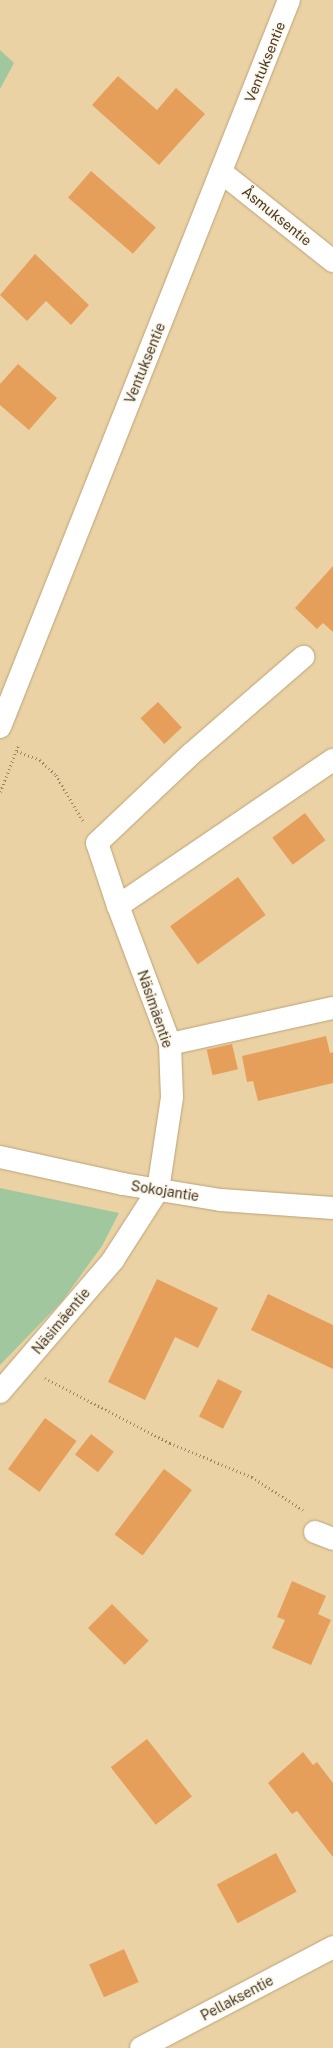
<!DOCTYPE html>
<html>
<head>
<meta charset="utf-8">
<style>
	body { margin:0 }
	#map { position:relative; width:333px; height:2048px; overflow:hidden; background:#ebd2a5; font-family:"Public Sans",sans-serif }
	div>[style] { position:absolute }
	.green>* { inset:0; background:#a0c79d }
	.building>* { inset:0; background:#e59f5b; transform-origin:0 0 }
	.path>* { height:2.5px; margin-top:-1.25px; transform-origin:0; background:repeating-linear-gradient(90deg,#958465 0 1px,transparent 0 4px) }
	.roads { filter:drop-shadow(0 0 1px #baa377) drop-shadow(0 0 1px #baa377) }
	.minor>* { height:22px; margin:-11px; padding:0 11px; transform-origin:11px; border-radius:11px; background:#fff }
	.major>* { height:22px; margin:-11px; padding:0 11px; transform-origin:11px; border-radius:11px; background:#fff }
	span { translate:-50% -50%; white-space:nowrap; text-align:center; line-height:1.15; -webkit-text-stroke:3px #fdf6e8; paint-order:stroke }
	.street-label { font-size:14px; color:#433927 }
</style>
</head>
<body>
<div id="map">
	<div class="green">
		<div style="clip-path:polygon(0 50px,14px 63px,0 89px)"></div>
		<div style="clip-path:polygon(0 1188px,119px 1213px,102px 1246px,62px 1301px,0 1365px)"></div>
	</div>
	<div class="building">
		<div style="clip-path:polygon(118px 76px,157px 110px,176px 88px,205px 114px,159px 165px,92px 105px)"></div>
		<div style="left:91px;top:171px;width:86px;height:35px;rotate:41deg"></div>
		<div style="clip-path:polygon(35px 254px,89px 305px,71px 325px,46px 301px,27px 321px,0 295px)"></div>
		<div style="clip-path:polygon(18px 364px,57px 398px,29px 430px,0 405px,0 384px)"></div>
		<div style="clip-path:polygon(333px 566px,333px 632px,323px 623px,317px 629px,295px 608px)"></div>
		<div style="left:158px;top:702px;width:35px;height:24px;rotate:47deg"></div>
		<div style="left:305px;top:813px;width:34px;height:41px;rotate:53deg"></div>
		<div style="left:238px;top:877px;width:47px;height:84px;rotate:54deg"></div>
		<div style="clip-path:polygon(326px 1036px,330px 1053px,333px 1052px,333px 1083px,258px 1101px,253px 1081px,247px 1082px,242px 1056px)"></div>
		<div style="left:232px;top:1044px;width:26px;height:26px;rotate:77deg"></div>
		<div style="clip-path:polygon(157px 1279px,218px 1308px,198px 1348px,175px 1337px,145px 1400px,108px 1382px)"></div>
		<div style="clip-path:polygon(268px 1294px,333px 1325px,333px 1369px,251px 1330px)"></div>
		<div style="left:218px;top:1379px;width:27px;height:42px;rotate:27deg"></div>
		<div style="left:45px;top:1418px;width:39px;height:63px;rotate:36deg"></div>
		<div style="left:91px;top:1434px;width:29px;height:26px;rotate:38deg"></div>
		<div style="left:164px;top:1469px;width:35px;height:82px;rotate:37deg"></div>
		<div style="clip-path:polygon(292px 1581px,326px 1596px,318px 1614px,331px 1620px,311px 1665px,272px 1648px,285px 1620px,277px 1617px)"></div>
		<div style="left:112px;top:1604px;width:52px;height:34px;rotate:45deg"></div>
		<div style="left:147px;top:1739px;width:73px;height:46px;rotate:52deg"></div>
		<div style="clip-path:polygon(303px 1752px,313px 1765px,317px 1762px,333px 1783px,333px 1857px,297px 1811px,292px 1814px,268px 1783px)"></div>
		<div style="left:276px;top:1853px;width:44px;height:67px;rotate:62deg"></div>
		<div style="left:124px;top:1949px;width:36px;height:38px;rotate:66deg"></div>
	</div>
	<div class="path">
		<div style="left:17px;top:751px;width:25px;rotate:21deg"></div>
		<div style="left:40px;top:760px;width:22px;rotate:43deg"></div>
		<div style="left:56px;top:775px;width:53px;rotate:59.6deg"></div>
		<div style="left:0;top:792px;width:49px;rotate:-68.6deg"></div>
		<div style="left:45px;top:1378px;width:141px;rotate:27.5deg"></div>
		<div style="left:170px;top:1443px;width:89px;rotate:22.5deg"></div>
		<div style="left:252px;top:1477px;width:61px;rotate:32.9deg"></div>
	</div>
	<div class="roads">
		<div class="minor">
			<div style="left:221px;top:172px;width:143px;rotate:38.5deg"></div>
			<div style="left:118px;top:906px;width:66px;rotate:-108.4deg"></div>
			<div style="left:97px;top:843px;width:128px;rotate:-43.4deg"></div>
			<div style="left:190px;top:755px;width:150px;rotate:-40.9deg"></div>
			<div style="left:170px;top:1044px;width:167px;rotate:-12.5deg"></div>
			<div style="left:0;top:1157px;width:126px;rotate:12.4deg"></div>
			<div style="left:123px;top:1184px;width:99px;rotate:9.3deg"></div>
			<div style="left:221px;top:1200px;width:112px;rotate:4.1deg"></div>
			<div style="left:0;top:1392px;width:174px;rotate:-49.4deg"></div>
			<div style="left:113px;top:1260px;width:83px;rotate:-57.3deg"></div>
			<div style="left:158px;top:1190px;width:94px;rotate:-81.4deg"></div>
			<div style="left:172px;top:1097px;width:53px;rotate:-92.2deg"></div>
			<div style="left:170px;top:1044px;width:147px;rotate:-110.6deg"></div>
			<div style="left:118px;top:906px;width:260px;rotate:-34.2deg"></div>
			<div style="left:315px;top:1532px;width:19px;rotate:21deg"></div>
			<div style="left:141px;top:2048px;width:217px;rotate:-27.7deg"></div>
		</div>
		<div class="major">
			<div style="left:0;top:727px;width:782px;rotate:-68.32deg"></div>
		</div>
	</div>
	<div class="street-label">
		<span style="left:265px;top:62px;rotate:-68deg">Ventuksentie</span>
		<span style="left:277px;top:216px;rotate:39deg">Åsmuksentie</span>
		<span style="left:145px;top:363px;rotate:-68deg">Ventuksentie</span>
		<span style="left:155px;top:1009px;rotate:71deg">Näsimäentie</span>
		<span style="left:165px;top:1191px;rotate:9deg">Sokojantie</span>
		<span style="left:61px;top:1321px;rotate:-50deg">Näsimäentie</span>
		<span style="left:237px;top:1998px;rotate:-28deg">Pellaksentie</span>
	</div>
</div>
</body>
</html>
